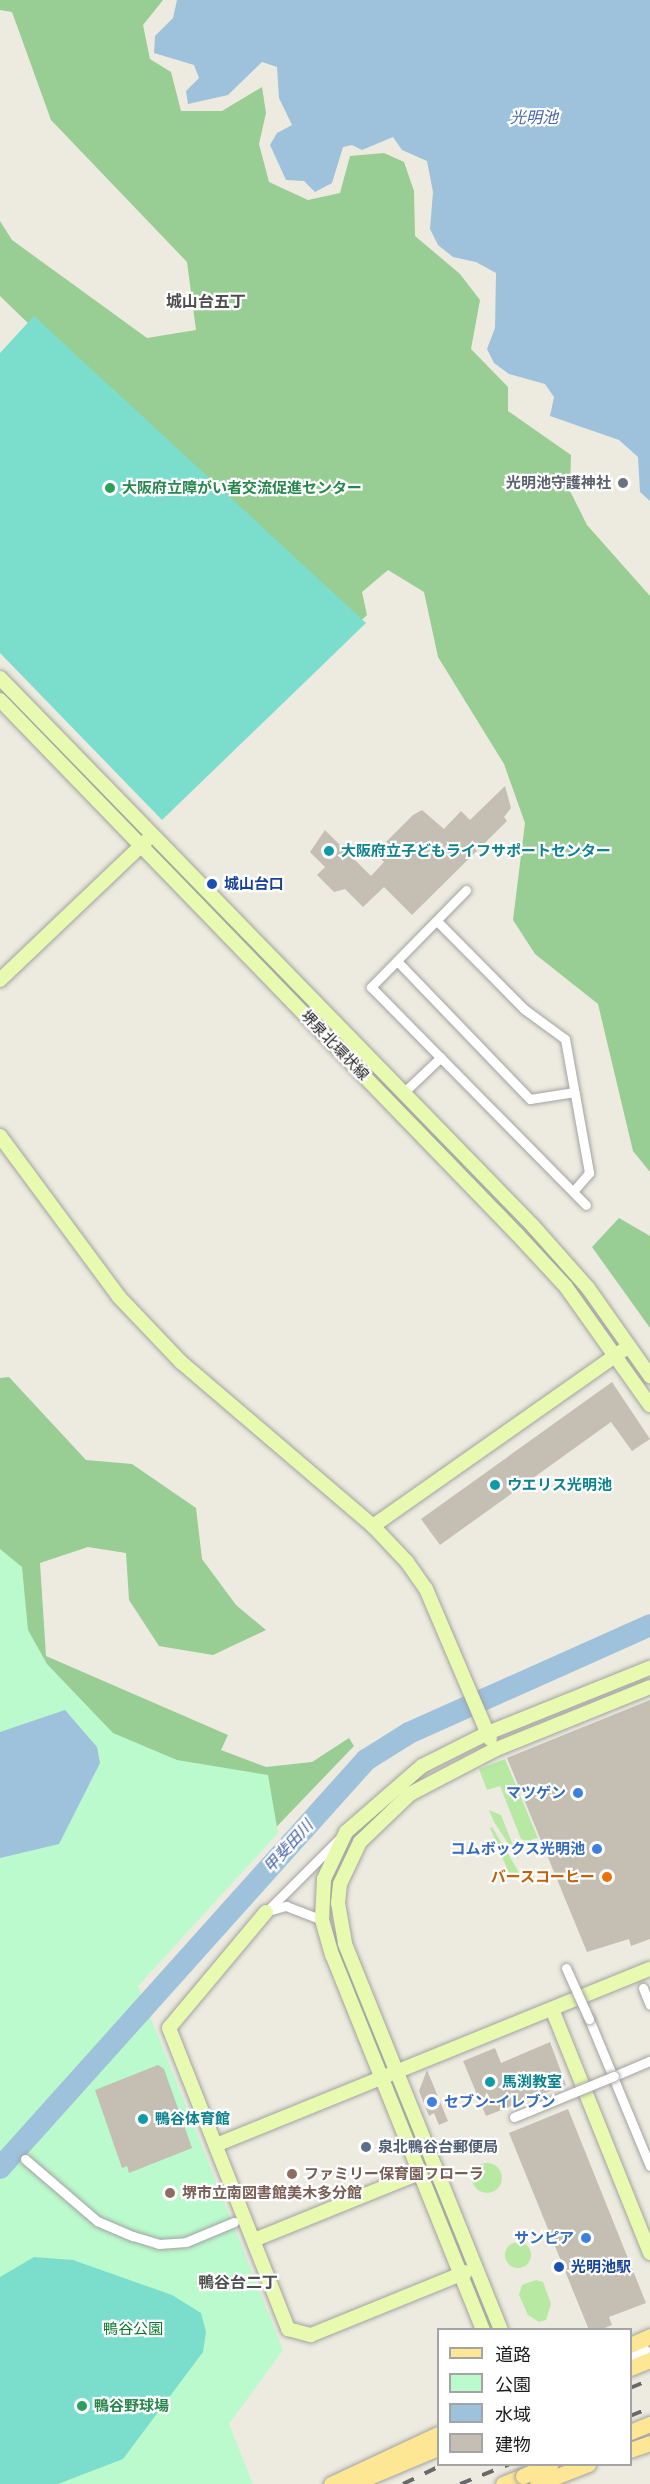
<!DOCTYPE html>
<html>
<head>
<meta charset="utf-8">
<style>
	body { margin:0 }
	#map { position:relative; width:650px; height:2484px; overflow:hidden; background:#edebdf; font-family:Commissioner,"Noto Sans JP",sans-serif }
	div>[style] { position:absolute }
	.grass>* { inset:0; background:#b7e9a3 }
	.round { border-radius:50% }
	.forest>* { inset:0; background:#98cd93 }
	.park>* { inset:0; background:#bafacc }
	.pitch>* { inset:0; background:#7bdecd }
	.water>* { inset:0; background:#9ec1dc }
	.river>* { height:22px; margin:-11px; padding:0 11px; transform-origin:11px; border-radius:11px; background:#9ec1dc }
	.building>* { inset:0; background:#c4beb3 }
	.roads { filter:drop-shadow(0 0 2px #a2a2a2) drop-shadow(0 0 2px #a2a2a2) }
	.street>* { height:9px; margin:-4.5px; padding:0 4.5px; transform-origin:4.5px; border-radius:4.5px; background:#fff }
	.secondary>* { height:14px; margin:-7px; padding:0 7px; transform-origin:7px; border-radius:7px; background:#e7fab0 }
	.primary>* { height:15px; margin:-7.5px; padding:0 7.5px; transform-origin:7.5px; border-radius:7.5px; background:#fde694 }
	.rail>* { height:4px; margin-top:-2px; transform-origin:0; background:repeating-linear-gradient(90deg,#696969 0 12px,transparent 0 24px) }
	.bridges { filter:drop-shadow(0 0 2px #a2a2a2) drop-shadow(0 0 2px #a2a2a2) }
	.street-bridge>* { height:9px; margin:-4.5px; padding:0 4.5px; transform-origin:4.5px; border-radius:4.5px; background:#fff }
	.primary-bridge>* { height:15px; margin:-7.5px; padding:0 7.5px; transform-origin:7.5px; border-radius:7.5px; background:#fde694 }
	.dots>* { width:16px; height:16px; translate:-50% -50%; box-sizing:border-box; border:3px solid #fff; border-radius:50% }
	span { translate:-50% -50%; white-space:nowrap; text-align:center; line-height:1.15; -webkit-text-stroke:4.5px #fff; paint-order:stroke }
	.worship-label { font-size:15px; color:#5b616d; font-weight:700 }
	.right { translate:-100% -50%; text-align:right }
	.leisure-label { font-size:15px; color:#27864d; font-weight:700 }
	.left { translate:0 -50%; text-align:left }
	.culture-label { font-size:15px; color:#0d838f; font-weight:700 }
	.transit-label { font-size:15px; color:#164399; font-weight:700 }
	.street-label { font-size:15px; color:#1b1b1b }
	.shop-label { font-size:15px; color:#366cbe; font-weight:700 }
	.food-label { font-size:15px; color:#c56008; font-weight:700 }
	.service-label { font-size:15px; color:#4e5e75; font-weight:700 }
	.education-label { font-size:15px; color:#785e54; font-weight:700 }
	.park-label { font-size:15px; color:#09782a }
	.water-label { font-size:16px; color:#4764aa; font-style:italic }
	.neighbourhood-label { font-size:16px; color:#4e4e4e; font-weight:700 }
	.legend { position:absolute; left:437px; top:2328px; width:195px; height:138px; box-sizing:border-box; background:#fff; border:2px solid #a4a4a4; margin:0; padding:8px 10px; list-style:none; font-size:18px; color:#1b1b1b }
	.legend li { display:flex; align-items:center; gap:12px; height:30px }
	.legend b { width:30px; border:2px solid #a4a4a4 }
</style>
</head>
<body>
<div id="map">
	<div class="grass">
		<div style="clip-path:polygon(505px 1759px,538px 1838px,527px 1841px,521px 1839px,500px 1786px,487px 1790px,479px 1769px)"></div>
		<div style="clip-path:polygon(489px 1810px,501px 1815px,519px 1860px,494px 1822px)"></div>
		<div style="clip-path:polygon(492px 1827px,520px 1874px,511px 1878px,490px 1828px)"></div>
		<div class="round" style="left:472px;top:2163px;width:30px;height:30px"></div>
		<div class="round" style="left:505px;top:2242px;width:26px;height:26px"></div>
		<div style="clip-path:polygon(536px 2280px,543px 2282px,551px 2304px,546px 2320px,539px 2322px,528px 2315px,519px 2295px,522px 2285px)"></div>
	</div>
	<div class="forest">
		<div style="clip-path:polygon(0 0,163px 0,143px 25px,150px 59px,171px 72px,181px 111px,222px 111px,262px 87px,266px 113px,259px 144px,269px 182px,308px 200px,340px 193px,350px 156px,384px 153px,404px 162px,414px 191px,415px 236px,460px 274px,480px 300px,471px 349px,508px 387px,508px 411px,571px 455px,570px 491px,587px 525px,650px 596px,650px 1172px,633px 1151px,598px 1004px,535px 954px,513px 920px,525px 823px,504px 764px,438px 657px,424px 592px,388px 570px,362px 592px,367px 615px,168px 804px,330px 616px,0 296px,0 221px,12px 240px,147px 338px,196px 330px,187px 262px,51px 120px,12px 12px,0 10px)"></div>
		<div style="clip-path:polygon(619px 1218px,650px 1236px,650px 1328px,592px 1247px)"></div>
		<div style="clip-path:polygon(9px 1377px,86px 1460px,132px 1464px,196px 1508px,202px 1559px,236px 1605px,266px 1630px,213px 1655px,159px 1646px,129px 1600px,126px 1553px,88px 1547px,40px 1563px,46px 1656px,228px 1735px,221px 1750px,266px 1767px,312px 1762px,349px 1738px,354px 1746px,5px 2110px,0 2106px,0 1378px)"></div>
	</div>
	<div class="park">
		<div style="clip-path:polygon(0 1549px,22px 1567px,28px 1630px,47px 1664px,113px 1733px,177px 1760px,268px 1775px,278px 1833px,138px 1986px,283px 2350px,229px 2424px,253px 2484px,0 2484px)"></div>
	</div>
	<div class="pitch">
		<div style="clip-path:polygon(34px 316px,366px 623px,162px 820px,0 653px,0 353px)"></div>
		<div style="clip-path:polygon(34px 2257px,73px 2260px,172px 2295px,201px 2313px,206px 2332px,203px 2352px,123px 2459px,58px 2484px,0 2484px,0 2277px)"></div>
	</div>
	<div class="water">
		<div style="clip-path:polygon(177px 0,650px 0,650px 501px,640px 492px,638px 457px,619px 440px,550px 416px,554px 397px,545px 384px,509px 374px,494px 363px,487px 349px,495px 328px,496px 273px,476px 262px,453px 257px,438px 245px,430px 229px,433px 192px,427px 161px,402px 150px,393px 137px,362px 150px,352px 145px,343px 147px,332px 183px,315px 192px,304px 181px,286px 180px,270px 145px,277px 133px,292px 125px,279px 98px,277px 67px,262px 62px,228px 95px,188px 104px,186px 91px,199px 78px,194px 65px,154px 53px,155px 36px,173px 18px)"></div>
		<div style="clip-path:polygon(65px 1710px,97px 1747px,100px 1763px,59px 1844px,0 1858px,0 1732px)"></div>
	</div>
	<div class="river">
		<div style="left:0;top:2168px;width:548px;rotate:-48.11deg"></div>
		<div style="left:366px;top:1760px;width:51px;rotate:-32.1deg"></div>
		<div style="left:409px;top:1733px;width:264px;rotate:-24.1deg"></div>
	</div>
	<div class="building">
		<div style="clip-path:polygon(505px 786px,511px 808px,504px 817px,507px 821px,412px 915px,384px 887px,363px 907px,345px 889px,334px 892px,317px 875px,325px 867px,310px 852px,325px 830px,371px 876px,384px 862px,375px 853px,413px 815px,422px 810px,444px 829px,461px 811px,470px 820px)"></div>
		<div style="clip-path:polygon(612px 1382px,650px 1439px,632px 1451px,611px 1422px,440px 1545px,421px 1519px)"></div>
		<div style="clip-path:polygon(650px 1700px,650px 1939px,631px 1946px,629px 1939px,587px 1952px,507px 1758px)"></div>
		<div style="clip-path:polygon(550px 2042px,566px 2085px,486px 2116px,463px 2061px,495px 2048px,501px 2063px)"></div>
		<div style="clip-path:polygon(158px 2065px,164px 2069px,192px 2148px,129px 2173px,127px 2166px,122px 2168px,95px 2090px)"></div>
		<div style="clip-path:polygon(427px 2070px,448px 2121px,439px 2125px,434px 2113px,429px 2116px,419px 2091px)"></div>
		<div style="clip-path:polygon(568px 2109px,646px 2303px,609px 2317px,612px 2325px,600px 2330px,589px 2330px,509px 2133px)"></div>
	</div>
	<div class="roads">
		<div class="street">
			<div style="left:466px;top:890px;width:136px;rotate:134.4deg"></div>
			<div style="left:371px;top:987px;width:306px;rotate:45.4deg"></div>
			<div style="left:438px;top:922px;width:122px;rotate:45.3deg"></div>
			<div style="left:524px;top:1009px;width:51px;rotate:36.2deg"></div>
			<div style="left:565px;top:1039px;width:136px;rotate:79.8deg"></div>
			<div style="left:589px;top:1173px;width:23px;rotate:131deg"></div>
			<div style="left:398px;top:962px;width:190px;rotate:46.1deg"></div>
			<div style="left:530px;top:1099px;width:45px;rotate:-9deg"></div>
			<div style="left:403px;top:1093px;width:52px;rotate:-43.5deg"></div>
			<div style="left:268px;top:1911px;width:19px;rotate:-16deg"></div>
			<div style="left:286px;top:1906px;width:39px;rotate:21deg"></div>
			<div style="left:266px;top:1912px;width:109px;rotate:-45deg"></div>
			<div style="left:643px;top:1988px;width:18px;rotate:68deg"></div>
			<div style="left:589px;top:2019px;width:159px;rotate:67.5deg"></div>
			<div style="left:614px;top:2076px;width:39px;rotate:-23deg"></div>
			<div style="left:25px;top:2159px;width:95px;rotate:40.7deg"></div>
			<div style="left:97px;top:2221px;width:39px;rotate:23deg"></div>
			<div style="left:133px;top:2236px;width:27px;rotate:17deg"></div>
			<div style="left:159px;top:2244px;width:27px;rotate:-4deg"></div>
			<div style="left:186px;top:2242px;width:52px;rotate:-22.6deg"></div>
			<div style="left:630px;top:2357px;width:17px;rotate:-25deg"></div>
		</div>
		<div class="secondary">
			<div style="left:0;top:678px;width:764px;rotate:45.79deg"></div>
			<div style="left:533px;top:1226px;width:83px;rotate:48.4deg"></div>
			<div style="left:588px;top:1288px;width:108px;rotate:54.8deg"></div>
			<div style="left:0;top:700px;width:743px;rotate:45.93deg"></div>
			<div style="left:517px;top:1234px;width:72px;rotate:47.2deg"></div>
			<div style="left:566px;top:1287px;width:145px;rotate:54.6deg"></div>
			<div style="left:0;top:980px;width:202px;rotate:-43.6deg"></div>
			<div style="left:0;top:1136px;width:200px;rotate:53.5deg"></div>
			<div style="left:119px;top:1297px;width:90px;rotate:46.4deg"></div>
			<div style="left:181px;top:1362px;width:253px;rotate:40.5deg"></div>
			<div style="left:373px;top:1526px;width:50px;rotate:46.6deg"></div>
			<div style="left:407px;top:1562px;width:33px;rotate:55deg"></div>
			<div style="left:426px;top:1589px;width:163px;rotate:66.9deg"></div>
			<div style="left:373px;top:1526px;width:306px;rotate:-35.1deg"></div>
			<div style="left:266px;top:1912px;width:151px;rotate:129.9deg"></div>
			<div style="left:169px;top:2028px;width:324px;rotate:68.4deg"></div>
			<div style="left:288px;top:2329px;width:24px;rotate:15deg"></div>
			<div style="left:311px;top:2335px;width:167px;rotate:-22.1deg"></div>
			<div style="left:552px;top:2009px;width:263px;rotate:68.1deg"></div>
			<div style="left:216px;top:2145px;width:468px;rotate:-22.1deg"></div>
			<div style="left:254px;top:2240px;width:178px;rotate:-22.1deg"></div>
			<div style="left:483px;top:2330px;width:404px;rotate:-111.9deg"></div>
			<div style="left:332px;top:1955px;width:36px;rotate:-106deg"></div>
			<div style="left:322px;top:1920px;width:41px;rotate:-87.2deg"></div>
			<div style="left:324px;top:1879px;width:52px;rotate:-64.9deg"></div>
			<div style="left:346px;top:1832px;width:101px;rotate:-41deg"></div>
			<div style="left:422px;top:1766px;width:74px;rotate:-26.6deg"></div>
			<div style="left:488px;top:1733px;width:175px;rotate:-21.9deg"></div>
			<div style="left:501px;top:2330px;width:417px;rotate:-112deg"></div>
			<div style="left:345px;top:1943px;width:41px;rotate:-99.9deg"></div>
			<div style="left:338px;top:1903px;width:19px;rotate:-84deg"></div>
			<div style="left:340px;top:1884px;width:47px;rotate:-64.5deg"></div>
			<div style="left:360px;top:1842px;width:69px;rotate:-43.8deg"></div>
			<div style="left:410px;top:1794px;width:95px;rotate:-27.6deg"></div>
			<div style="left:494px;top:1750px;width:168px;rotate:-22deg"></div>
		</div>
		<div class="primary">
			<div style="left:630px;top:2345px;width:22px;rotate:-24deg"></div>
			<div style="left:630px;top:2368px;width:22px;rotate:-22deg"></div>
			<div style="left:630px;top:2432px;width:22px;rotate:-22deg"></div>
			<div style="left:630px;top:2450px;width:21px;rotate:-19deg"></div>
			<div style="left:331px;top:2484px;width:118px;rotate:-25deg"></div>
			<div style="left:352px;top:2484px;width:93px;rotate:-22.7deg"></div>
			<div style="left:503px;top:2484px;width:22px;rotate:-22deg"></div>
		</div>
	</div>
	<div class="rail">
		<div style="left:630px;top:2388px;width:22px;rotate:-22deg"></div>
		<div style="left:630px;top:2416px;width:22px;rotate:-22deg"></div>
		<div style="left:403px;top:2484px;width:46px;rotate:-26deg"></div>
		<div style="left:460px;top:2484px;width:54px;rotate:-21.8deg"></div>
	</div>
	<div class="bridges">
		<div class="street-bridge">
			<div style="left:566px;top:1968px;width:56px;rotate:65.7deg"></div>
			<div style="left:514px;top:2117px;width:108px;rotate:-22.3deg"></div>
		</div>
		<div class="primary-bridge">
			<div style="left:523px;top:2476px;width:30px;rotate:-23deg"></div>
			<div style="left:537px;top:2484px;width:55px;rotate:-21.4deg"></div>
		</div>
	</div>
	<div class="dots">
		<div style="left:623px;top:483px;background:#6b7280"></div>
		<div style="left:110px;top:488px;background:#2e9e5b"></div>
		<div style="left:329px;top:851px;background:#0f9aa8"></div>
		<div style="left:212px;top:884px;background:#1a4fb4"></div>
		<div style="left:495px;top:1485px;background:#0f9aa8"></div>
		<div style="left:578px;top:1793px;background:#3f7fe0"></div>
		<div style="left:597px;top:1849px;background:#3f7fe0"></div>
		<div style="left:607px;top:1877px;background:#e8710a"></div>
		<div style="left:490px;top:2082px;background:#0f9aa8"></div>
		<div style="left:432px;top:2102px;background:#3f7fe0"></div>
		<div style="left:143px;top:2119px;background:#0f9aa8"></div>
		<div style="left:366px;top:2147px;background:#5c6f8a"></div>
		<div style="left:292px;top:2174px;background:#8d6e63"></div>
		<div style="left:170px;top:2193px;background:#8d6e63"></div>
		<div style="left:586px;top:2238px;background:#3f7fe0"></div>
		<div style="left:559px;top:2267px;background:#1a4fb4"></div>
		<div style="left:82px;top:2406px;background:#2e9e5b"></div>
	</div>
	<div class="worship-label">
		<span class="right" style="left:611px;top:483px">光明池守護神社</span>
	</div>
	<div class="leisure-label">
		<span class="left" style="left:122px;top:488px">大阪府立障がい者交流促進センター</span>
		<span class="left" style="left:94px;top:2406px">鴨谷野球場</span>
	</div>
	<div class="culture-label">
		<span class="left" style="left:341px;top:851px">大阪府立子どもライフサポートセンター</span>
		<span class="left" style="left:507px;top:1485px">ウエリス光明池</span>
		<span class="left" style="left:502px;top:2082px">馬渕教室</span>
		<span class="left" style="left:155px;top:2119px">鴨谷体育館</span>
	</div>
	<div class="transit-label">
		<span class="left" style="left:224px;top:884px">城山台口</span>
		<span class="left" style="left:571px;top:2267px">光明池駅</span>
	</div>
	<div class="street-label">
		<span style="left:335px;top:1045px;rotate:46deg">堺泉北環状線</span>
	</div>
	<div class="shop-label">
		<span class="right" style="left:566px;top:1793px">マツゲン</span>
		<span class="right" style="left:585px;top:1849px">コムボックス光明池</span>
		<span class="left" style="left:444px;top:2102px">セブン-イレブン</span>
		<span class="right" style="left:574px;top:2238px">サンピア</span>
	</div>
	<div class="food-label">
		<span class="right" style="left:595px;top:1877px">バースコーヒー</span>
	</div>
	<div class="service-label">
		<span class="left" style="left:378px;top:2147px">泉北鴨谷台郵便局</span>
	</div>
	<div class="education-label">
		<span class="left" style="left:304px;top:2174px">ファミリー保育園フローラ</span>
		<span class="left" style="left:182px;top:2193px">堺市立南図書館美木多分館</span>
	</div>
	<div class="park-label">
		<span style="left:133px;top:2329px">鴨谷公園</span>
	</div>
	<div class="water-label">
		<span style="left:534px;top:117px">光明池</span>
		<span style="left:288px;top:1846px;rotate:-48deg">甲斐田川</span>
	</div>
	<div class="neighbourhood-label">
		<span style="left:206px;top:301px">城山台五丁</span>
		<span style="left:238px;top:2282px">鴨谷台二丁</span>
	</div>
	<ul class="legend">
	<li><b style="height:8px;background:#fde694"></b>道路</li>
	<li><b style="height:16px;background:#bafacc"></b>公園</li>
	<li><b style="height:16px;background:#9ec1dc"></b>水域</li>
	<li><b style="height:16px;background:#c4beb3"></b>建物</li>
	</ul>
</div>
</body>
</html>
